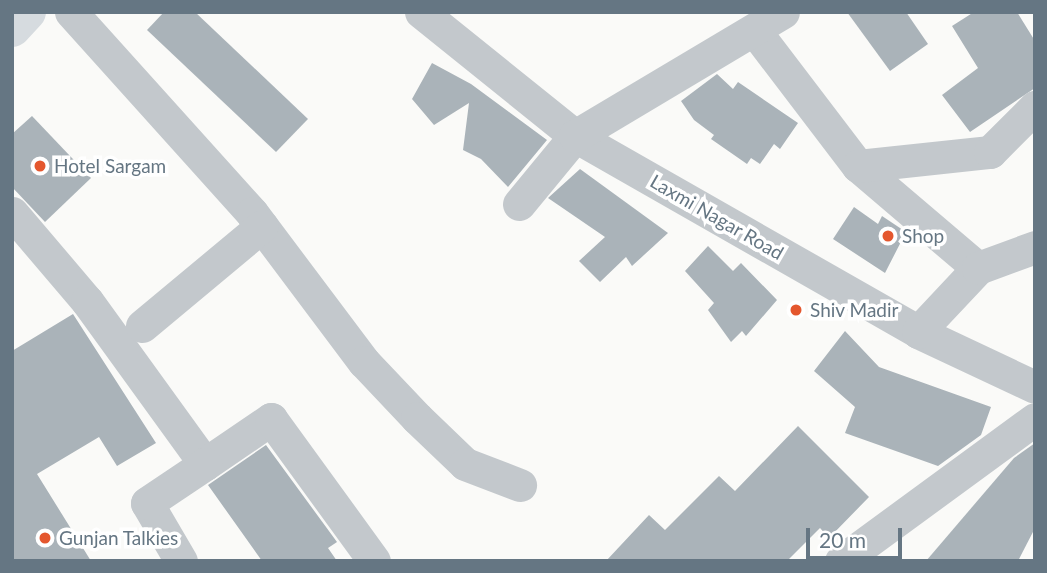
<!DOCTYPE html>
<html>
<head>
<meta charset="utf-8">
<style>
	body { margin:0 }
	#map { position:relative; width:1047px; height:573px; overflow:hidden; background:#fafaf8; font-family:Lato,sans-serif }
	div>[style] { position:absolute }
	.building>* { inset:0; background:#aab3b9 }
	.street>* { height:33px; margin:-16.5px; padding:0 16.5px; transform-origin:16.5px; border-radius:16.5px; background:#c3c8cc }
	.highway>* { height:38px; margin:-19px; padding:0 19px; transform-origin:19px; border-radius:19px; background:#d6dbdf }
	.dots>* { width:19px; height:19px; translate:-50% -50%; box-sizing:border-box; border:4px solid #fff; border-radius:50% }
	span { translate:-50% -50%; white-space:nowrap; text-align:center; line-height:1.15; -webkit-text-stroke:7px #fff; paint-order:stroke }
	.poi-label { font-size:19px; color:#657683 }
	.left { translate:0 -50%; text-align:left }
	.street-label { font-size:19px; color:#657683 }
	.frame { position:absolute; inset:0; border:14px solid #657683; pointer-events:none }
	.scale { position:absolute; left:806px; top:528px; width:96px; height:32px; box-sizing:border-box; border:4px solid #657683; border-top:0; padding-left:9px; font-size:21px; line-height:24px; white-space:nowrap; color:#657683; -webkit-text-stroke:5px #fff; paint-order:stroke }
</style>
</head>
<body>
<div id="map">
	<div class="building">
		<div style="clip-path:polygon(164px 12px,195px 12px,308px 119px,276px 152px,147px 30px)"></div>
		<div style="clip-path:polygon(847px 12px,906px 12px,928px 44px,890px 71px)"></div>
		<div style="clip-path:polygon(974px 12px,1017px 12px,1035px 41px,1035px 88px,970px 132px,942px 95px,978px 68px,952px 26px)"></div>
		<div style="clip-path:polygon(432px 63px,471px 84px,547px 140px,508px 187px,481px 159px,463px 150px,469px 103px,434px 125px,412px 99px)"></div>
		<div style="clip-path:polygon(717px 74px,733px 89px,738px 82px,798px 123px,780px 149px,774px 144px,760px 164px,751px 158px,747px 164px,711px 139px,714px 135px,694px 120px,681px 101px)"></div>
		<div style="clip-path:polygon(32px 116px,91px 178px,45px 222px,12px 187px,12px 134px)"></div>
		<div style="clip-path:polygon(580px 169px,668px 233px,632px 266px,626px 257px,600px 282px,579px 261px,605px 237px,548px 198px)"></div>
		<div style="clip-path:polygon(854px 207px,878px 224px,882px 216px,906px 232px,885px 273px,833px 239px)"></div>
		<div style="clip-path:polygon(708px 246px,733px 271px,741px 263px,777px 300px,746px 336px,742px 331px,731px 342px,708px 310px,714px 303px,685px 271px)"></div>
		<div style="clip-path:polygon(73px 314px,156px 443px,117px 466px,99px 437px,37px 474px,91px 561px,12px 561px,12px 351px)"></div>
		<div style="clip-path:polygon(845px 331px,879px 367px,991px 407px,981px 435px,938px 466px,845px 433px,855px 407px,814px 371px)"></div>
		<div style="clip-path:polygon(798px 426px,869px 497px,829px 538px,820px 528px,787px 561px,606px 561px,649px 515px,665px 530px,719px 476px,735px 491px)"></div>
		<div style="clip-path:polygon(1035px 443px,1035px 528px,1018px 561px,926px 561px,1014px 458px)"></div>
		<div style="clip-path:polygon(266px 445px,337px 542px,328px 548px,337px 561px,262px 561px,208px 485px)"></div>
	</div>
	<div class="street">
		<div style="left:71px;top:12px;width:270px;rotate:48deg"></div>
		<div style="left:252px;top:213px;width:186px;rotate:53.1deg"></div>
		<div style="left:364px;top:362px;width:77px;rotate:46.6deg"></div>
		<div style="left:417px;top:418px;width:66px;rotate:43.8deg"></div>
		<div style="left:465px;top:464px;width:59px;rotate:20.9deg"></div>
		<div style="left:421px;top:12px;width:198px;rotate:38.8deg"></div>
		<div style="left:575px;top:136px;width:395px;rotate:29.7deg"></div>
		<div style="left:918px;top:332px;width:129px;rotate:25.2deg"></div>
		<div style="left:755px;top:31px;width:170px;rotate:52.7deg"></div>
		<div style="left:858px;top:166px;width:157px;rotate:40.4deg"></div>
		<div style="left:858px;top:166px;width:133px;rotate:-6.1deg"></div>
		<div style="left:990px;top:152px;width:64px;rotate:-45deg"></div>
		<div style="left:519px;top:204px;width:88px;rotate:-50.5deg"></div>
		<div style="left:575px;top:136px;width:242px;rotate:-30.8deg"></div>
		<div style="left:12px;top:213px;width:116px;rotate:49.6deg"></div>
		<div style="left:87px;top:301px;width:201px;rotate:54.1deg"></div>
		<div style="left:205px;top:464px;width:80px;rotate:-34.3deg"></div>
		<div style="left:271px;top:419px;width:175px;rotate:54deg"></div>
		<div style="left:142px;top:326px;width:156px;rotate:-39.8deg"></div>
		<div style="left:918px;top:332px;width:88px;rotate:-46.8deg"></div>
		<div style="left:978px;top:268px;width:61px;rotate:-20.2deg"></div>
		<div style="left:181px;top:561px;width:67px;rotate:-120.4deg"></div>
		<div style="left:147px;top:503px;width:70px;rotate:-33.9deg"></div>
		<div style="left:841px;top:561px;width:240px;rotate:-36.2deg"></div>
	</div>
	<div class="highway">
		<div style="left:12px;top:28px;width:22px;rotate:-47deg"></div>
	</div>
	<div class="dots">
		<div style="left:40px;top:166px;background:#e4572e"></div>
		<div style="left:888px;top:236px;background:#e4572e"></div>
		<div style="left:796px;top:310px;background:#e4572e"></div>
		<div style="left:45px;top:538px;background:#e4572e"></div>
	</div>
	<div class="poi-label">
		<span class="left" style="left:54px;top:166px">Hotel Sargam</span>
		<span class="left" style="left:902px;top:236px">Shop</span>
		<span class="left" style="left:810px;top:310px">Shiv Madir</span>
		<span class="left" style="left:59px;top:538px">Gunjan Talkies</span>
	</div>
	<div class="street-label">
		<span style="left:717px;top:217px;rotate:30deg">Laxmi Nagar Road</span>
	</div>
	<div class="frame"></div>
	<div class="scale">20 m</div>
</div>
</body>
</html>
